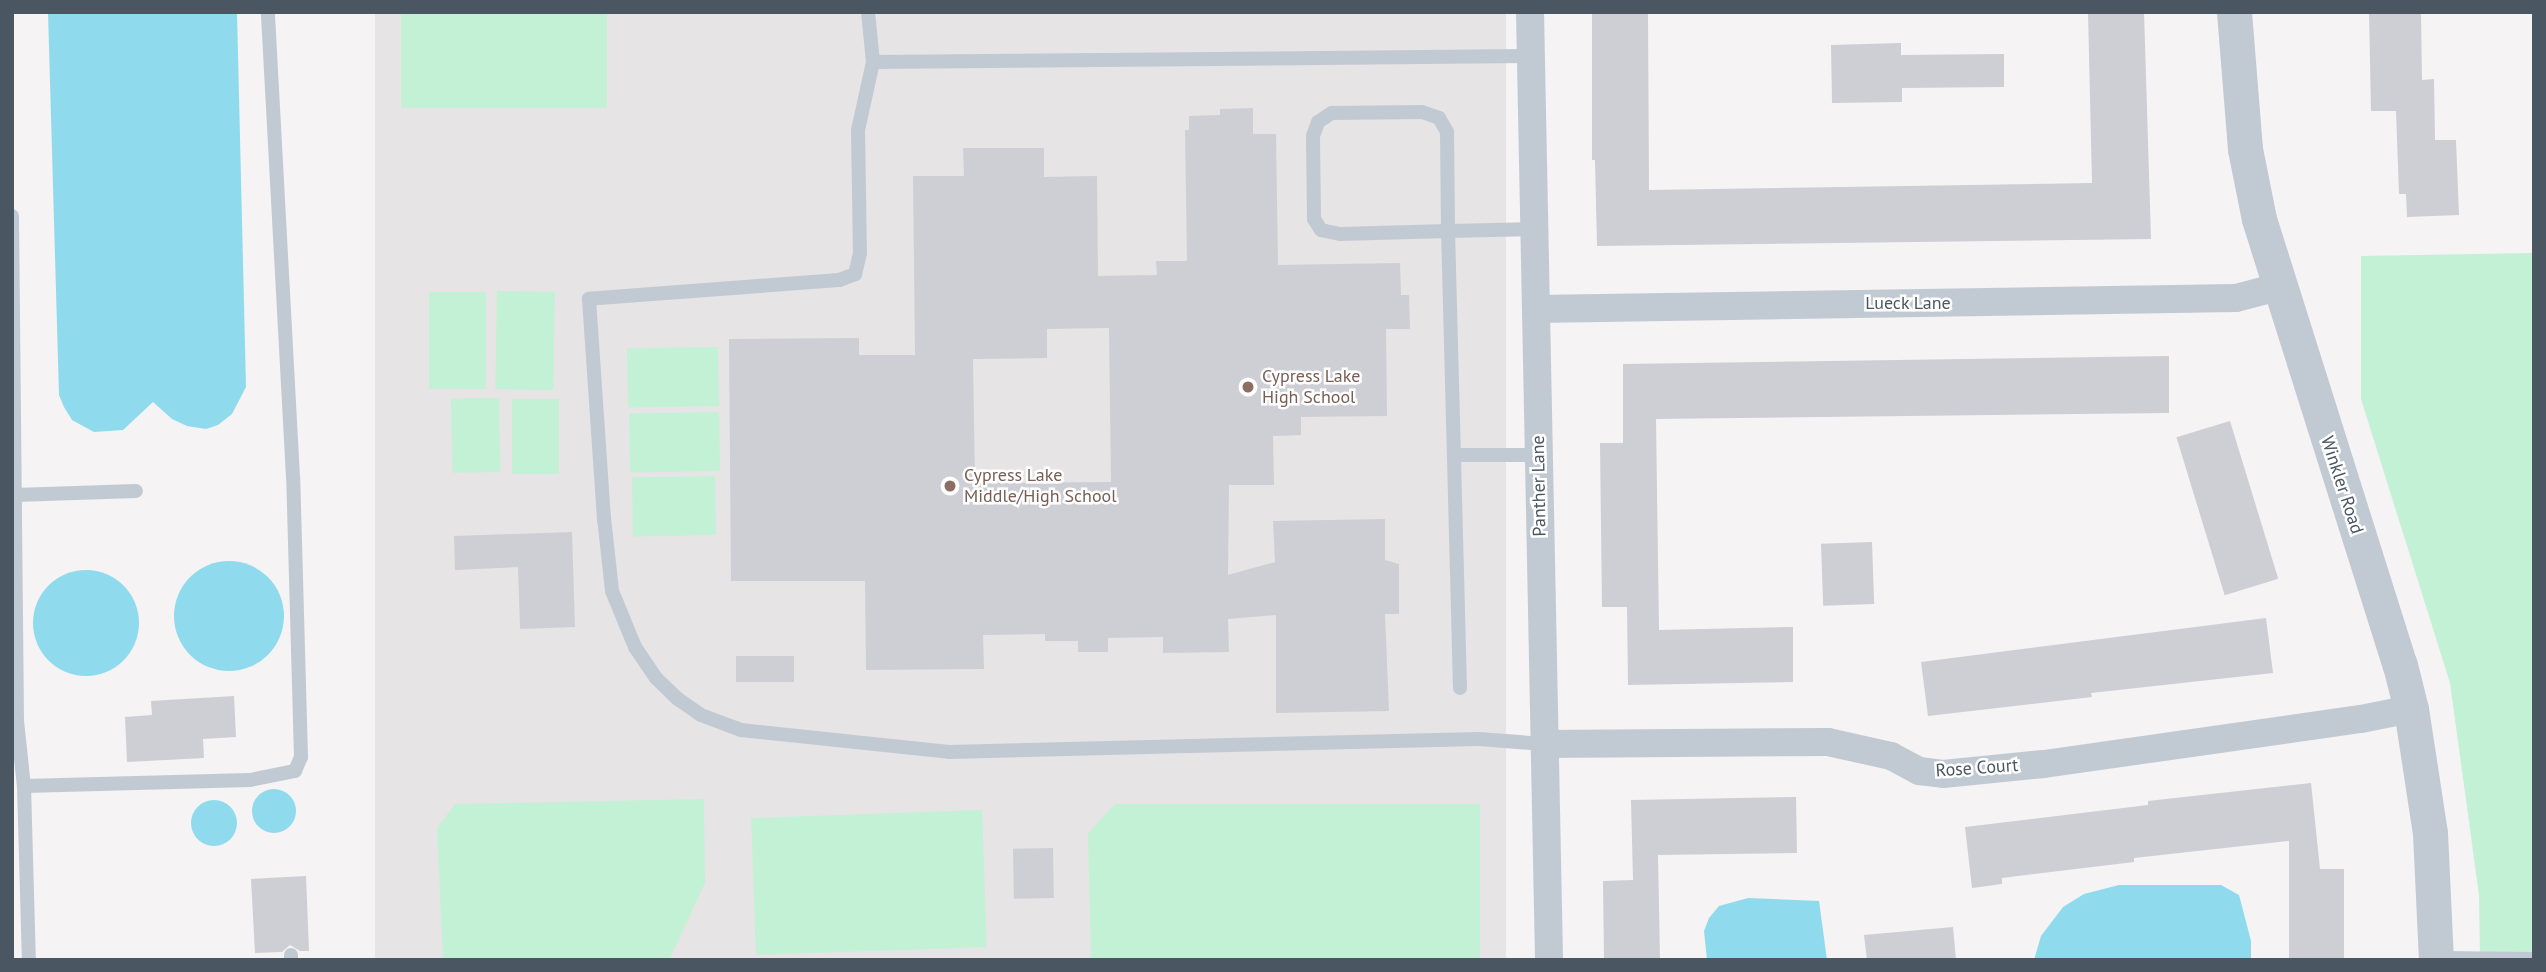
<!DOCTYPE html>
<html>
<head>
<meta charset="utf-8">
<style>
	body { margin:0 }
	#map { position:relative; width:2546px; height:972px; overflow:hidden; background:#f5f3f3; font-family:"PT Sans",sans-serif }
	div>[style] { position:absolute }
	.education>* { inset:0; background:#e6e4e5; transform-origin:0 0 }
	.green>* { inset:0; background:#c3f1d5; transform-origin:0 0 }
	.water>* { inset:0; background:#90daee }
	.round { border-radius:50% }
	.building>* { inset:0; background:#cdcfd5; transform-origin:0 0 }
	.service>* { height:14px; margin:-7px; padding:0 7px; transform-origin:7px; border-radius:7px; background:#c1cad2 }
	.minor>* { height:28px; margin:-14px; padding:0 14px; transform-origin:14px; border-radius:14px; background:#c1cad2 }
	.tertiary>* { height:35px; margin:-17.5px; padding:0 17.5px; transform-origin:17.5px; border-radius:17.5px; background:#c1cad2 }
	.dots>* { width:19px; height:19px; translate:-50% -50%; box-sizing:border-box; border:4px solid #fff; border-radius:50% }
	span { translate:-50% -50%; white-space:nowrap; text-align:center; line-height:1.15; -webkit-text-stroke:5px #fff; paint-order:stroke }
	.street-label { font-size:18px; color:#4a5661 }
	.education-label { font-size:18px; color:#785e54 }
	.left { translate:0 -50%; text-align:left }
	.frame { position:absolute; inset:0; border:14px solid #4a5661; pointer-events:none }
</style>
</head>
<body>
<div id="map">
	<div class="education">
		<div style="left:375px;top:12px;width:1131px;height:948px"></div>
	</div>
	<div class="green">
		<div style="left:401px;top:12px;width:206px;height:96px"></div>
		<div style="clip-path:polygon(2534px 253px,2534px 960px,2480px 960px,2479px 895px,2450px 683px,2361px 399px,2361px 256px)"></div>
		<div style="left:497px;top:291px;width:58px;height:98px;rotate:1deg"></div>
		<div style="left:429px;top:292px;width:57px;height:97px"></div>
		<div style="left:718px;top:347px;width:59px;height:91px;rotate:89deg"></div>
		<div style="left:499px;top:398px;width:74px;height:48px;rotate:89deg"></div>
		<div style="left:512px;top:399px;width:47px;height:75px"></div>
		<div style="left:719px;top:412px;width:59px;height:90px;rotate:89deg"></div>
		<div style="left:715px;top:476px;width:59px;height:83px;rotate:89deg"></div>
		<div style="clip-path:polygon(704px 799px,705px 883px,669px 960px,443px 960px,437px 828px,455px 804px)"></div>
		<div style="clip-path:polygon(1115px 804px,1480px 804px,1480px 960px,1091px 960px,1088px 833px)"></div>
		<div style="left:982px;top:810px;width:137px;height:231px;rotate:88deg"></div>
	</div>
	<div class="water">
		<div style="clip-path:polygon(48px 12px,237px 12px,246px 387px,232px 414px,218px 425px,206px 429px,187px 426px,172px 419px,153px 402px,123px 430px,94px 432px,72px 420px,64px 407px,59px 395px)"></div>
		<div class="round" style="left:174px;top:561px;width:110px;height:110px"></div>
		<div class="round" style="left:33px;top:570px;width:106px;height:106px"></div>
		<div class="round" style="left:252px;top:789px;width:44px;height:44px"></div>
		<div class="round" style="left:191px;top:800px;width:46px;height:46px"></div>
		<div style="clip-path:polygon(2119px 885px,2221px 885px,2239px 895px,2251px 941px,2251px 960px,2034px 960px,2041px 936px,2063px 907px,2084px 894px)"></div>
		<div style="clip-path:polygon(1748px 898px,1819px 901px,1827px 960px,1707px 960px,1704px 931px,1709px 918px,1719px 906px)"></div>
	</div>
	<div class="building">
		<div style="clip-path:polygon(1592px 12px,1648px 12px,1649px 190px,2092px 183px,2088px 12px,2144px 12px,2151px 239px,1597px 246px,1595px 160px,1592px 160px)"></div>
		<div style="clip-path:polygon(2369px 12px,2421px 12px,2422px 80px,2434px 79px,2435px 140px,2456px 140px,2459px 215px,2407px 217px,2406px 194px,2399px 194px,2396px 111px,2371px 111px)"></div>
		<div style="clip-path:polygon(1901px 43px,1901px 55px,2004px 54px,2004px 87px,1902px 88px,1902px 102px,1832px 103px,1831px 45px)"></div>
		<div style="clip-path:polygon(evenodd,1253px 108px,1253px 134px,1276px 134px,1278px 265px,1400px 263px,1401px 295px,1409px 295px,1410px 329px,1386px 329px,1387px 416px,1301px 417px,1301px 435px,1273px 436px,1274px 485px,1229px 485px,1228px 575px,1275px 562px,1273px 521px,1385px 519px,1385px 560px,1399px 564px,1399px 614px,1385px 614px,1389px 711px,1276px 713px,1276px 615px,1228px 619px,1229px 652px,1163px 653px,1163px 637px,1108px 638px,1108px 652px,1078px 652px,1078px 641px,1045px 641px,1045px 634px,983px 635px,984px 669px,866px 670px,865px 581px,731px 581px,729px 339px,859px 338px,859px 355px,915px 355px,913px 176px,964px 176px,963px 148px,1044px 148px,1044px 177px,1097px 176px,1098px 276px,1157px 275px,1156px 261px,1187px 261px,1185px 130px,1189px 130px,1189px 116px,1220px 115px,1220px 109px,1253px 108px,1109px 328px,1111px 482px,975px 483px,973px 359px,1047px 358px,1047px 329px,1109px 328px)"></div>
		<div style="clip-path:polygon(2169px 356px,2169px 413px,1656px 419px,1659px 630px,1793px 627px,1793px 682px,1628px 685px,1627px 607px,1602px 607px,1600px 443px,1623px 443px,1623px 364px)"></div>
		<div style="left:2230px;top:421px;width:165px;height:56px;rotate:73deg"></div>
		<div style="clip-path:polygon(572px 532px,575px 627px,520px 629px,518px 567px,455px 570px,454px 536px)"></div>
		<div style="left:1872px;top:542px;width:62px;height:51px;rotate:88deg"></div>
		<div style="clip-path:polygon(2266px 618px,2273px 673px,2091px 693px,2092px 697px,1928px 716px,1921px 662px)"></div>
		<div style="left:736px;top:656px;width:58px;height:26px"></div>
		<div style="clip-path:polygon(234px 696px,236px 737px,203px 739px,204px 758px,127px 762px,125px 717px,152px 715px,151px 701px)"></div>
		<div style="clip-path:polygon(2311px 783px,2320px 869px,2344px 869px,2344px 960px,2289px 960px,2289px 841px,2134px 858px,2134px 862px,2002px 878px,2002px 884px,1972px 888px,1965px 827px,2148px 805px,2148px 801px)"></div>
		<div style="clip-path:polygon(1796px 797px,1797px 853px,1658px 855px,1660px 960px,1604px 960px,1603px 881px,1633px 880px,1631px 800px)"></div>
		<div style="left:1053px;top:848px;width:50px;height:40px;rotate:89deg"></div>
		<div style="clip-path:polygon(306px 876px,309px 951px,300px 951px,290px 945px,282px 952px,255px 953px,251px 879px)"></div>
		<div style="clip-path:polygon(1953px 927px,1956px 960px,1867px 960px,1864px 935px)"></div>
	</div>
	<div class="service">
		<div style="left:868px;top:12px;width:50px;rotate:84.3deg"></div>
		<div style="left:873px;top:62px;width:70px;rotate:102.4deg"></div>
		<div style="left:858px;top:130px;width:123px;rotate:89.1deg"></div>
		<div style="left:860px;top:253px;width:22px;rotate:103deg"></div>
		<div style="left:855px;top:274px;width:17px;rotate:159deg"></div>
		<div style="left:839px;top:280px;width:251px;rotate:175.7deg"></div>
		<div style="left:589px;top:299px;width:220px;rotate:86.1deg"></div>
		<div style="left:604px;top:518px;width:73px;rotate:83.7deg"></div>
		<div style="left:612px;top:591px;width:61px;rotate:67.7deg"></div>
		<div style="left:635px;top:647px;width:37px;rotate:56deg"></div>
		<div style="left:656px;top:678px;width:30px;rotate:44deg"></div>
		<div style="left:678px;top:699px;width:28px;rotate:35deg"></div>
		<div style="left:701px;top:715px;width:43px;rotate:20.6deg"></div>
		<div style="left:741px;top:730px;width:209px;rotate:6deg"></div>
		<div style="left:949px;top:752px;width:530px;rotate:-1.41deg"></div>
		<div style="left:1479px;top:739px;width:65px;rotate:4.4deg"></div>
		<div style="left:873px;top:62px;width:658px;rotate:-0.52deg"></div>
		<div style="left:1422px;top:112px;width:18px;rotate:19deg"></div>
		<div style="left:1439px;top:118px;width:16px;rotate:60deg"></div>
		<div style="left:1447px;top:132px;width:99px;rotate:89.4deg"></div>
		<div style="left:1448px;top:231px;width:108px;rotate:178.4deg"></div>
		<div style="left:1340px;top:234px;width:19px;rotate:-168deg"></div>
		<div style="left:1321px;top:230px;width:13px;rotate:-122deg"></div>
		<div style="left:1314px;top:219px;width:83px;rotate:-90.7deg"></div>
		<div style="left:1313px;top:136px;width:15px;rotate:-70deg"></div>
		<div style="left:1318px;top:122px;width:17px;rotate:-33deg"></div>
		<div style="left:1332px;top:113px;width:90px;rotate:-0.6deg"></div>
		<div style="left:12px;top:216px;width:505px;rotate:89.43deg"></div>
		<div style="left:17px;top:721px;width:65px;rotate:83.9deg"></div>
		<div style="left:24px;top:786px;width:226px;rotate:-1.5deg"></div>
		<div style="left:250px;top:780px;width:46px;rotate:-11.3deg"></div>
		<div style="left:295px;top:771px;width:15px;rotate:-67deg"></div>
		<div style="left:301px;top:757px;width:280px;rotate:-91.6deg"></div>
		<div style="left:293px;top:477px;width:466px;rotate:-93.1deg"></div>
		<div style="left:1454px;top:455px;width:85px"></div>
		<div style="left:15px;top:495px;width:121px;rotate:-1.9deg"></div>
		<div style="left:1460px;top:688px;width:457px;rotate:-91.5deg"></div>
		<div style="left:1448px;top:231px;width:87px;rotate:-1.3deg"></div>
		<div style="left:24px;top:786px;width:174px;rotate:88.4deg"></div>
		<div style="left:291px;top:955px;width:5px;rotate:90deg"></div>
		<div style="left:2437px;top:958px;width:97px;rotate:0.6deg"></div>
	</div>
	<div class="minor">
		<div style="left:1530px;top:12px;width:948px;rotate:88.85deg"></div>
		<div style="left:1536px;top:309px;width:700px;rotate:-0.9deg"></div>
		<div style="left:2236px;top:298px;width:43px;rotate:-14.7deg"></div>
		<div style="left:1544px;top:744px;width:284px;rotate:-0.4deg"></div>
		<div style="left:1828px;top:742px;width:65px;rotate:12.5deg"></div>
		<div style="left:1891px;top:756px;width:32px;rotate:28deg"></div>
		<div style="left:1919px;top:771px;width:24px;rotate:7deg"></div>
		<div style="left:1943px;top:774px;width:101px;rotate:-5.7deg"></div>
		<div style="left:2044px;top:764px;width:320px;rotate:-8.1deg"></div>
		<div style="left:2361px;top:719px;width:51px;rotate:-11.3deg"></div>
	</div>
	<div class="tertiary">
		<div style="left:2234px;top:12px;width:137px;rotate:85.4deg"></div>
		<div style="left:2245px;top:149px;width:71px;rotate:78.7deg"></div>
		<div style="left:2259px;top:219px;width:468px;rotate:72.5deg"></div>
		<div style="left:2400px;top:665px;width:45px;rotate:76deg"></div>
		<div style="left:2411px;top:709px;width:125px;rotate:81.3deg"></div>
		<div style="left:2430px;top:833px;width:127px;rotate:87.3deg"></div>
	</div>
	<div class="dots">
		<div style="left:1248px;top:387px;background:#8d6e63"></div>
		<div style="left:950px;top:486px;background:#8d6e63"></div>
	</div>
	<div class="street-label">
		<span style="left:1908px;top:303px">Lueck Lane</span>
		<span style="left:2342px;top:485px;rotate:72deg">Winkler Road</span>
		<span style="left:1539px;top:486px;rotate:-91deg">Panther Lane</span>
		<span style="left:1977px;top:768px;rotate:-4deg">Rose Court</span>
	</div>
	<div class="education-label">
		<span class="left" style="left:1262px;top:387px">Cypress Lake<br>High School</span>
		<span class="left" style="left:964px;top:486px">Cypress Lake<br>Middle/High School</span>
	</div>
	<div class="frame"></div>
</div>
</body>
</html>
